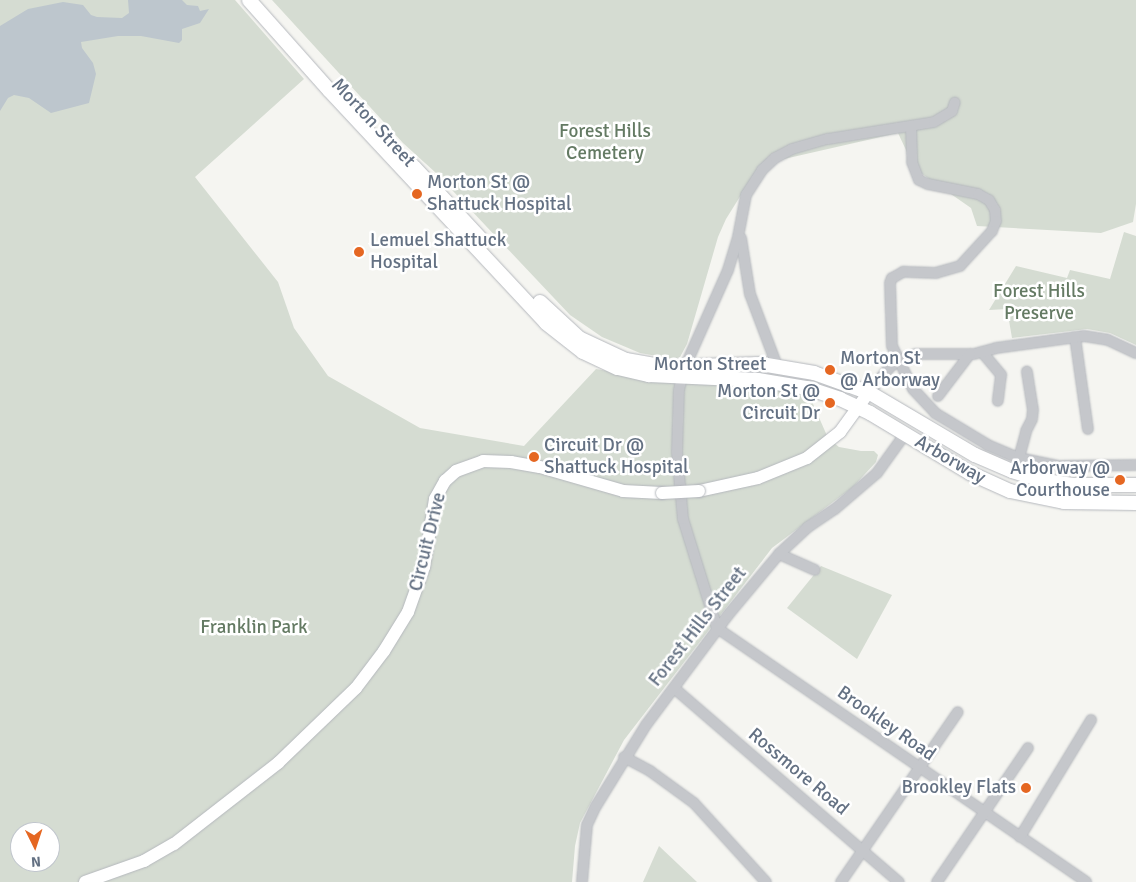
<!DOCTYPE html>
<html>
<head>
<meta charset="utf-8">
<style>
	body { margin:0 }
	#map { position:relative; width:1136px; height:882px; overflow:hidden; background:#f5f5f1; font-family:Signika,sans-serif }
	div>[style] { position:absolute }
	.green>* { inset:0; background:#d5dcd2 }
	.water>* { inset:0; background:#bdc6cd }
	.roads { filter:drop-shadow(0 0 1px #b5b8bd) drop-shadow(0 0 1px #b5b8bd) }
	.minor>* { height:10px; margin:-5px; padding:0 5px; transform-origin:5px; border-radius:5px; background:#c5c7cb }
	.major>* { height:12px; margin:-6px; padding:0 6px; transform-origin:6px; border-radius:6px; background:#fff }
	.highway>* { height:14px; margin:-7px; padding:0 7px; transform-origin:7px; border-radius:7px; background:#fff }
	.bridges { filter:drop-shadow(0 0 1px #b5b8bd) drop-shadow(0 0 1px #b5b8bd) }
	.major-bridge>* { height:12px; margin:-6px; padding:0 6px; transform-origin:6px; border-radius:6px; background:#fff }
	.dots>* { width:14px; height:14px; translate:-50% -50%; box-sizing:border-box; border:2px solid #fff; border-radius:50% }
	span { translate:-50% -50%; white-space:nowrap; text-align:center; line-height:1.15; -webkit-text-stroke:5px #fff; paint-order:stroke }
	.street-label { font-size:19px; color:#647183 }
	.park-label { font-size:19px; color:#647a63 }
	.poi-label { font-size:19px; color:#647183 }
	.left { translate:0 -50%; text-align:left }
	.right { translate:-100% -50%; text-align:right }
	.north { position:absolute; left:10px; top:822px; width:50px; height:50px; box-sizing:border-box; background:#fff; border:1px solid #c1c6cd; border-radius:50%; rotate:176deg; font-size:14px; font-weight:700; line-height:20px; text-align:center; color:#647183 }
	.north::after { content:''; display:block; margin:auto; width:18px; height:22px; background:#e56722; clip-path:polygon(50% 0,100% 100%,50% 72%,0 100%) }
</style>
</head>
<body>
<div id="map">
	<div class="green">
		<div style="clip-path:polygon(evenodd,0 0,235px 0,304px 79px,195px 177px,278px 282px,294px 328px,328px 376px,420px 428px,524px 446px,596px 369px,668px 381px,757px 385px,799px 391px,810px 397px,828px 438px,839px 447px,861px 451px,874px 451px,878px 455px,876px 462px,853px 487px,772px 548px,624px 740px,580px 823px,575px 846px,572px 882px,0 882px,0 0,20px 832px,50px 832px,50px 862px,20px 862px,20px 832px)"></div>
		<div style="clip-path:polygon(272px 0,1136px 0,1136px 204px,1133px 222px,1101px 233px,977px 226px,971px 208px,915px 169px,898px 133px,784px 159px,756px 171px,726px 219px,718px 237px,687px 344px,680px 357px,674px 359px,640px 353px,602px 337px,570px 315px,436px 173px,403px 143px)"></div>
		<div style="clip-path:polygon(1124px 232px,1136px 236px,1136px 345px,1110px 333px,1087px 329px,1012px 338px,1007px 309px,989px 310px,1016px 266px,1067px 278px,1070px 270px,1110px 279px)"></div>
		<div style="clip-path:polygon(821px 566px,892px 595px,857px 659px,787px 608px)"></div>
		<div style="clip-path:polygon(659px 846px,697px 882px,643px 882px)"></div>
	</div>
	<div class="water">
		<div style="clip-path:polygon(128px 0,182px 0,187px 5px,198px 6px,200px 11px,209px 9px,200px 23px,182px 29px,182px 40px,179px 43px,141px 36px,118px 36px,81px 42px,82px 48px,93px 63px,96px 74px,89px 103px,51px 113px,29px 98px,14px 95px,8px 98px,0 111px,0 26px,28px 9px,63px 2px,83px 5px,91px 15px,97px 17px,122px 18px,129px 13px)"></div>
	</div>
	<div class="roads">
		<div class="minor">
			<div style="left:911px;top:127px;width:35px;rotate:88deg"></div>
			<div style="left:912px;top:162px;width:19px;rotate:69deg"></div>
			<div style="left:919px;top:180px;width:10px;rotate:24deg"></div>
			<div style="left:928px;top:184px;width:51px;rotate:11.3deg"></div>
			<div style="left:978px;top:194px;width:13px;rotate:29deg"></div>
			<div style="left:989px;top:200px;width:12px;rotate:59deg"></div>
			<div style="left:995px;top:210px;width:11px;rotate:85deg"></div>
			<div style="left:996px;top:221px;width:11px;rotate:112deg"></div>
			<div style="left:992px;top:231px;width:47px;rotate:132.4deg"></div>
			<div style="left:960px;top:266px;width:25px;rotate:164deg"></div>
			<div style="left:936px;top:273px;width:33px;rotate:-178deg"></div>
			<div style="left:903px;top:272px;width:13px;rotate:151deg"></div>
			<div style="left:892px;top:278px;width:5px;rotate:112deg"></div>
			<div style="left:890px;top:283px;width:63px;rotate:88.2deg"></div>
			<div style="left:892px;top:346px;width:48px;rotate:64deg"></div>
			<div style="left:913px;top:389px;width:33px;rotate:47deg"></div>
			<div style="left:935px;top:413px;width:62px;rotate:31.1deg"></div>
			<div style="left:988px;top:445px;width:34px;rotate:23deg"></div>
			<div style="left:1019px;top:458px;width:41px;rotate:11.3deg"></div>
			<div style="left:1059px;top:466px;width:77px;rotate:-0.7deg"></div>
			<div style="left:741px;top:238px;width:57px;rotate:80.9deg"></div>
			<div style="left:750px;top:294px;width:77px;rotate:69.4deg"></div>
			<div style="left:1075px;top:337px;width:93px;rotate:82deg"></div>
			<div style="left:982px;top:352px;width:30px;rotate:50deg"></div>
			<div style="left:1001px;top:375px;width:26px;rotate:97deg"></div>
			<div style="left:869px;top:392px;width:33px;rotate:-50deg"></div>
			<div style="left:890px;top:367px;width:10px;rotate:-37deg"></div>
			<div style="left:898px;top:361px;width:19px;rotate:-21deg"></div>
			<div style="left:916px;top:354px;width:58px"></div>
			<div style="left:974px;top:354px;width:23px;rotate:-15deg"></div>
			<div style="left:996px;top:348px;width:89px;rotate:-7.8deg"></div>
			<div style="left:1084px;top:336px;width:24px;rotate:9deg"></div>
			<div style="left:1108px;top:340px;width:31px;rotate:25deg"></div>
			<div style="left:938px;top:396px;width:53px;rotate:-52.7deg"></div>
			<div style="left:1019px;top:458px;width:28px;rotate:-75deg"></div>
			<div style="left:1026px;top:431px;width:13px;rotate:-63deg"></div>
			<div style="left:1032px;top:419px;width:9px;rotate:-84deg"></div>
			<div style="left:1033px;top:410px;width:39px;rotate:-99deg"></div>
			<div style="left:779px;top:554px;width:39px;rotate:24deg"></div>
			<div style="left:717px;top:628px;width:114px;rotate:-107.3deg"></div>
			<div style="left:683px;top:519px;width:67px;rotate:-95.1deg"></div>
			<div style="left:677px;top:452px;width:62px;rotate:-88.2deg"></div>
			<div style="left:679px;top:390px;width:22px;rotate:-77deg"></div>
			<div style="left:684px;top:369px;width:108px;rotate:-66deg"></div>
			<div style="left:728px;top:270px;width:34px;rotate:-73deg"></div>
			<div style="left:738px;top:237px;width:43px;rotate:-79.2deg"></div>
			<div style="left:746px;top:195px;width:30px;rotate:-57deg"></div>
			<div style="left:762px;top:170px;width:18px;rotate:-43deg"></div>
			<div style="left:775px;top:158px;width:19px;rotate:-28deg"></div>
			<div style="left:792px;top:149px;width:37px;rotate:-16deg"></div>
			<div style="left:828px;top:139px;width:107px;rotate:-9.1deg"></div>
			<div style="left:934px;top:122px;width:21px;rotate:-31deg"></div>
			<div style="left:952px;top:111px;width:9px;rotate:-72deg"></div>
			<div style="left:717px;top:628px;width:448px;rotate:34.5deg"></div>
			<div style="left:674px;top:688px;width:297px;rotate:40.8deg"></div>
			<div style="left:624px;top:757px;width:30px;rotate:28deg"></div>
			<div style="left:650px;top:771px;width:54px;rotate:36deg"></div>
			<div style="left:694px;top:803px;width:107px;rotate:47.7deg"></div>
			<div style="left:1020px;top:837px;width:137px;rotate:-58.7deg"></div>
			<div style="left:582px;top:882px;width:57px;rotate:-85deg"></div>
			<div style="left:587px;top:825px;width:21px;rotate:-65deg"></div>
			<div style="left:596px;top:806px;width:95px;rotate:-58.3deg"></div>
			<div style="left:646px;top:725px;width:137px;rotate:-53.3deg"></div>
			<div style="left:728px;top:615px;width:80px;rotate:-50.1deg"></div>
			<div style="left:779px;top:554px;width:40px;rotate:-43deg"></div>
			<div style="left:808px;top:527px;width:32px;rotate:-34deg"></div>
			<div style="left:835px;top:509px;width:55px;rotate:-40.6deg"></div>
			<div style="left:877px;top:473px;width:48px;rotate:-54.3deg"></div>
			<div style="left:841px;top:882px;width:206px;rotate:-55.5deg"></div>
			<div style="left:937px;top:882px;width:162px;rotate:-55.8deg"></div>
		</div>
		<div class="major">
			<div style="left:699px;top:491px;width:60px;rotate:-12.4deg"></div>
			<div style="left:758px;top:478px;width:53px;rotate:-22.2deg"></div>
			<div style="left:807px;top:458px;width:42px;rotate:-38.2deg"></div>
			<div style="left:840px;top:432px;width:49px;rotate:-54.1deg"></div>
			<div style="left:85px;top:882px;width:63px;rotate:-19.6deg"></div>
			<div style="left:144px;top:861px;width:34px;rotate:-30deg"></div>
			<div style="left:174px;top:844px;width:132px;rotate:-37.9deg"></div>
			<div style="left:278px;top:763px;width:108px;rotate:-43.9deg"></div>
			<div style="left:356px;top:688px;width:46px;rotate:-52.9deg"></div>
			<div style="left:384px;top:651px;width:46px;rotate:-58.4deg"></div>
			<div style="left:408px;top:612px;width:48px;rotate:-70.4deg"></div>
			<div style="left:424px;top:567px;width:69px;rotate:-80.8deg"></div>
			<div style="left:435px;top:499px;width:21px;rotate:-61deg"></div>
			<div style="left:445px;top:481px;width:15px;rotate:-42deg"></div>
			<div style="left:456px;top:471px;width:29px;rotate:-20deg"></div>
			<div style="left:483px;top:461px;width:28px;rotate:2deg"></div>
			<div style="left:511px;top:462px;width:29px;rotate:10deg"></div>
			<div style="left:540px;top:467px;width:86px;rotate:16.1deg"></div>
			<div style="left:623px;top:491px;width:39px;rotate:3deg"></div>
		</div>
		<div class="highway">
			<div style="left:249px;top:0;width:120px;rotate:48.4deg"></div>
			<div style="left:329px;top:90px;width:318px;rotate:47deg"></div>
			<div style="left:546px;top:323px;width:47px;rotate:38.1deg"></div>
			<div style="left:583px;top:352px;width:38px;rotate:25deg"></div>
			<div style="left:618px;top:368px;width:32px;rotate:13deg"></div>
			<div style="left:649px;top:375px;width:109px;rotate:2.6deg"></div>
			<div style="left:758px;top:380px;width:50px;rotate:9.3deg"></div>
			<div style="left:807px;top:388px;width:35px;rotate:18deg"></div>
			<div style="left:840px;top:399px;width:33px;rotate:25deg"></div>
			<div style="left:870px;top:413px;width:117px;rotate:31deg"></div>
			<div style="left:970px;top:473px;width:44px;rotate:24.2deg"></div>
			<div style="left:1010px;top:491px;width:55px;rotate:11.5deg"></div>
			<div style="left:1064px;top:502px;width:72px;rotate:0.8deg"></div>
			<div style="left:414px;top:167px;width:98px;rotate:47.1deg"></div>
			<div style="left:540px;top:302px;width:53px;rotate:42.7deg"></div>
			<div style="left:579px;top:338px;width:52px;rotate:25.1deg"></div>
			<div style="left:626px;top:360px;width:42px;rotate:9.7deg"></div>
			<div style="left:667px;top:367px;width:94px;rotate:-1.8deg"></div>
			<div style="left:761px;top:364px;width:54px;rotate:9.6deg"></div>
			<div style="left:814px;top:373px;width:59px;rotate:19.7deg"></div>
			<div style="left:870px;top:393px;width:122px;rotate:30.6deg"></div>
			<div style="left:975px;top:455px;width:40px;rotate:23.4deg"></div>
			<div style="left:1012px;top:471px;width:34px;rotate:17deg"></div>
			<div style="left:1045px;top:481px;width:30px;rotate:8deg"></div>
			<div style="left:1075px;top:485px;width:61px"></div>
		</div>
	</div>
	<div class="bridges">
		<div class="major-bridge">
			<div style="left:662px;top:493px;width:37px;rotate:-3deg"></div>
		</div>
	</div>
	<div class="dots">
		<div style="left:417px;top:194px;background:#e56722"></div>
		<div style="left:359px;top:252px;background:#e56722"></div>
		<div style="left:830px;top:370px;background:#e56722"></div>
		<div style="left:830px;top:403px;background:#e56722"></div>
		<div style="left:534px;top:457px;background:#e56722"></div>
		<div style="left:1120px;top:480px;background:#e56722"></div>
		<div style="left:1026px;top:788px;background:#e56722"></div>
	</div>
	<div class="street-label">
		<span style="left:373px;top:123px;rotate:47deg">Morton Street</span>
		<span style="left:710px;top:365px">Morton Street</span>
		<span style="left:950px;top:460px;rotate:30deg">Arborway</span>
		<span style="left:428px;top:542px;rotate:-76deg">Circuit Drive</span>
		<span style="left:698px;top:627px;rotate:-52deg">Forest Hills Street</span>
		<span style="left:886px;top:724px;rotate:35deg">Brookley Road</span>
		<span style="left:798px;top:772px;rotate:40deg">Rossmore Road</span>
	</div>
	<div class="park-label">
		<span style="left:605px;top:143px">Forest Hills<br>Cemetery</span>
		<span style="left:1039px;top:303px">Forest Hills<br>Preserve</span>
		<span style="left:254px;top:628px">Franklin Park</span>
	</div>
	<div class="poi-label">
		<span class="left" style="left:427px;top:194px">Morton St @<br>Shattuck Hospital</span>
		<span class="left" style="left:370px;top:252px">Lemuel Shattuck<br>Hospital</span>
		<span class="left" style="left:840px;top:370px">Morton St<br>@ Arborway</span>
		<span class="right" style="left:820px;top:403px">Morton St @<br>Circuit Dr</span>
		<span class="left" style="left:544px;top:457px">Circuit Dr @<br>Shattuck Hospital</span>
		<span class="right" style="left:1110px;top:480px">Arborway @<br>Courthouse</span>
		<span class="right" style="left:1016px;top:788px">Brookley Flats</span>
	</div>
	<div class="north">N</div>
</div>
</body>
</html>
